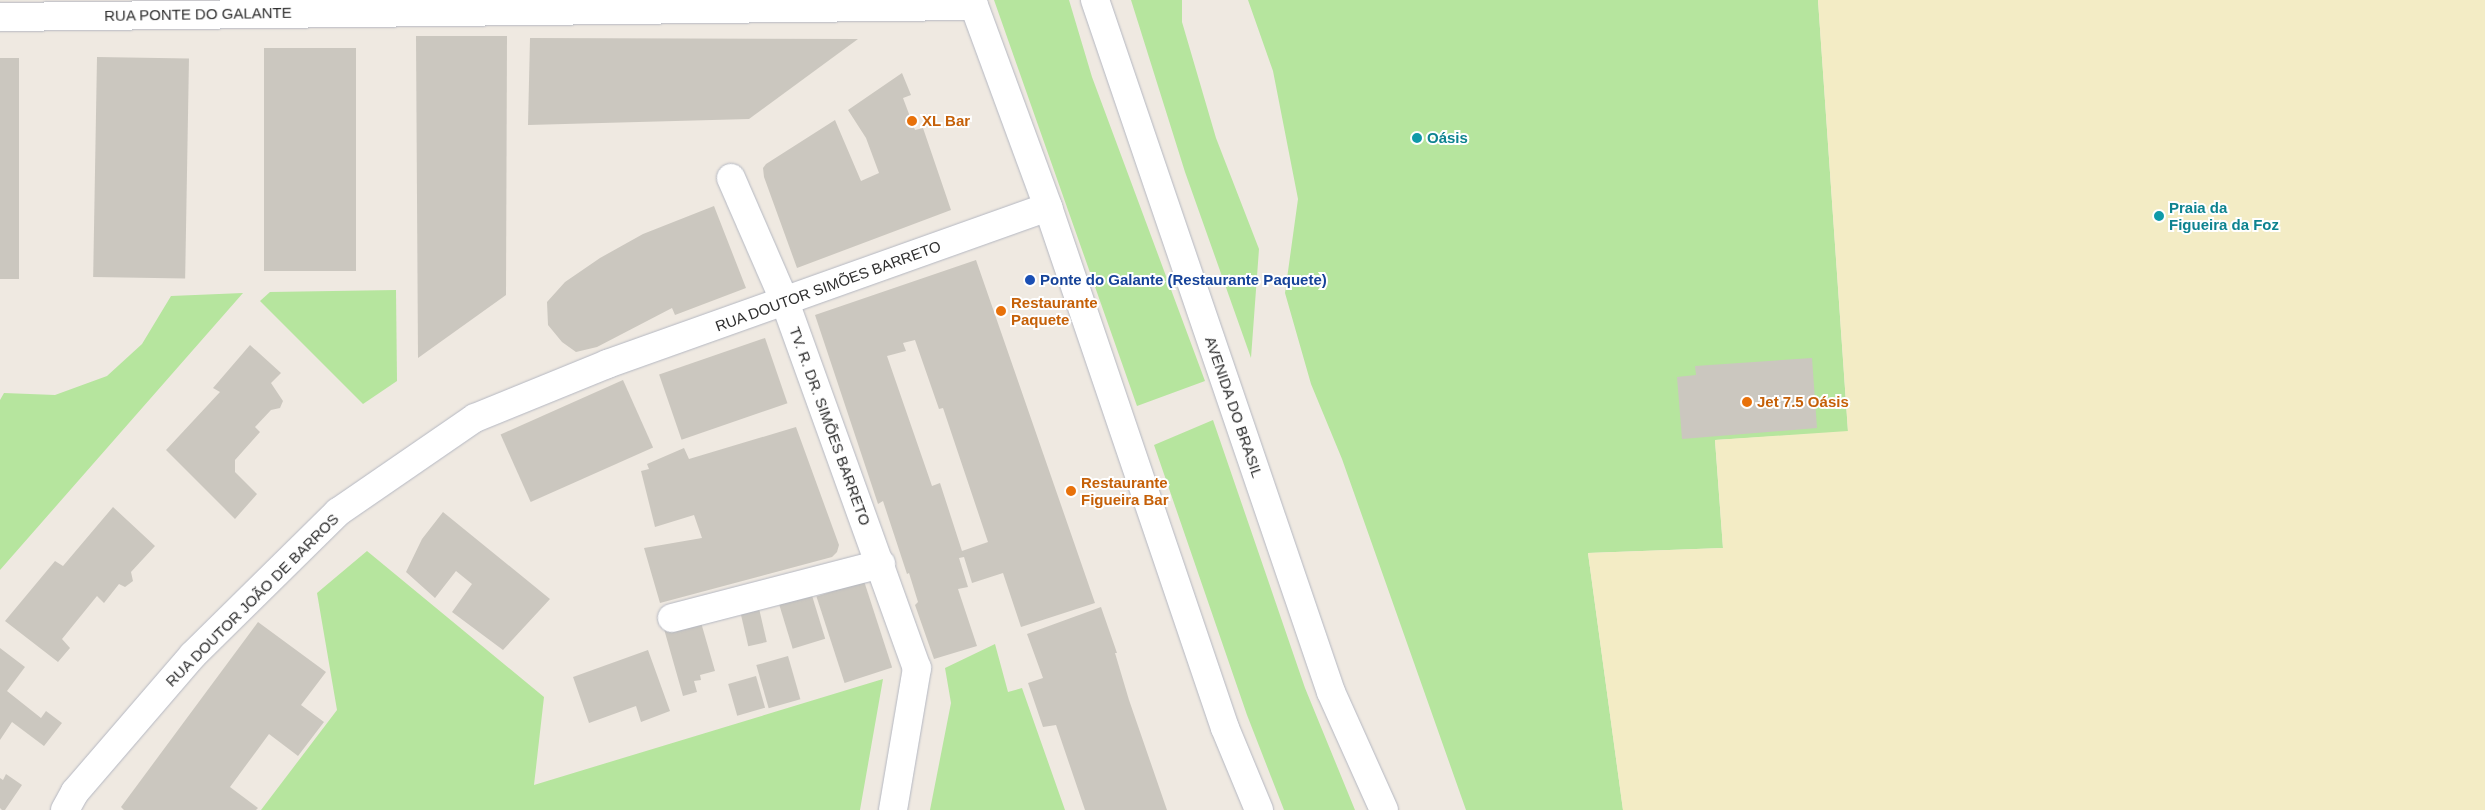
<!DOCTYPE html>
<html>
<head>
<meta charset="utf-8">
<style>
	body { margin:0 }
	#map { position:relative; width:2485px; height:810px; overflow:hidden; background:#efe9e1; font-family:Helvetica,sans-serif }
	div>[style] { position:absolute }
	.green>* { inset:0; background:#b6e59e }
	.sand>* { inset:0; background:#f3ecc5 }
	.building>* { inset:0; background:#cbc7bf; transform-origin:0 0 }
	.roads { filter:drop-shadow(0 0 1px #b4b7c1) drop-shadow(0 0 1px #b4b7c1) }
	.minor>* { height:28px; margin:-14px; padding:0 14px; transform-origin:14px; border-radius:14px; background:#fff }
	.secondary>* { height:28px; margin:-14px; padding:0 14px; transform-origin:14px; border-radius:14px; background:#fff }
	.dots>* { width:14px; height:14px; translate:-50% -50%; box-sizing:border-box; border:2px solid #fff; border-radius:50% }
	span { translate:-50% -50%; white-space:nowrap; text-align:center; line-height:1.15; -webkit-text-stroke:4px #fff; paint-order:stroke }
	.street-label { font-size:15px; color:#2e2e2e }
	.food-label { font-size:15px; color:#c56008; font-weight:700 }
	.left { translate:0 -50%; text-align:left }
	.culture-label { font-size:15px; color:#0d838f; font-weight:700 }
	.transit-label { font-size:15px; color:#164399; font-weight:700 }
</style>
</head>
<body>
<div id="map">
	<div class="green">
		<div style="clip-path:polygon(994px 0,1069px 0,1092px 77px,1205px 381px,1137px 406px)"></div>
		<div style="clip-path:polygon(1131px 0,1182px 0,1182px 22px,1216px 138px,1259px 249px,1251px 358px,1185px 172px)"></div>
		<div style="clip-path:polygon(1248px 0,1818px 0,1848px 432px,1715px 440px,1723px 548px,1588px 553px,1623px 810px,1466px 810px,1342px 459px,1311px 384px,1285px 293px,1298px 199px,1273px 71px)"></div>
		<div style="clip-path:polygon(396px 290px,397px 381px,363px 404px,260px 301px,270px 292px)"></div>
		<div style="clip-path:polygon(243px 293px,0 570px,0 400px,4px 393px,55px 395px,107px 376px,142px 344px,171px 296px)"></div>
		<div style="clip-path:polygon(1213px 420px,1305px 688px,1355px 810px,1284px 810px,1247px 715px,1154px 445px)"></div>
		<div style="clip-path:polygon(367px 551px,544px 697px,534px 785px,883px 679px,860px 810px,261px 810px,337px 710px,317px 593px)"></div>
		<div style="clip-path:polygon(995px 644px,1008px 692px,1022px 688px,1065px 810px,930px 810px,951px 703px,945px 668px)"></div>
	</div>
	<div class="sand">
		<div style="clip-path:polygon(1818px 0,2485px 0,2485px 810px,1623px 810px,1588px 553px,1723px 548px,1715px 440px,1848px 431px)"></div>
	</div>
	<div class="building">
		<div style="clip-path:polygon(416px 36px,507px 36px,506px 295px,418px 358px)"></div>
		<div style="clip-path:polygon(530px 38px,858px 39px,749px 119px,528px 125px)"></div>
		<div style="left:264px;top:48px;width:92px;height:223px"></div>
		<div style="left:97px;top:57px;width:92px;height:220px;rotate:1deg"></div>
		<div style="left:0;top:58px;width:19px;height:221px"></div>
		<div style="clip-path:polygon(902px 73px,911px 95px,903px 98px,915px 130px,923px 128px,951px 210px,797px 268px,764px 177px,763px 168px,766px 164px,835px 120px,861px 181px,879px 173px,866px 138px,848px 110px)"></div>
		<div style="clip-path:polygon(714px 206px,746px 288px,675px 315px,672px 308px,597px 347px,576px 352px,562px 342px,548px 325px,547px 302px,565px 282px,600px 258px,643px 234px)"></div>
		<div style="clip-path:polygon(evenodd,976px 260px,1095px 603px,1021px 627px,1003px 573px,972px 583px,964px 557px,959px 558px,968px 587px,958px 589px,977px 646px,934px 659px,915px 605px,918px 602px,909px 573px,907px 574px,883px 501px,878px 504px,815px 315px,976px 260px,915px 340px,939px 409px,943px 408px,988px 542px,962px 551px,940px 483px,932px 486px,887px 356px,906px 351px,903px 343px,915px 340px)"></div>
		<div style="left:765px;top:338px;width:69px;height:112px;rotate:71deg"></div>
		<div style="clip-path:polygon(250px 345px,281px 373px,271px 383px,283px 401px,280px 408px,271px 410px,255px 427px,260px 432px,235px 460px,235px 472px,257px 494px,235px 519px,166px 450px,220px 392px,213px 388px)"></div>
		<div style="clip-path:polygon(1812px 358px,1817px 428px,1682px 439px,1677px 377px,1696px 375px,1695px 366px)"></div>
		<div style="left:623px;top:380px;width:74px;height:134px;rotate:66deg"></div>
		<div style="clip-path:polygon(796px 427px,839px 545px,837px 552px,832px 557px,660px 603px,644px 548px,702px 538px,694px 515px,655px 527px,641px 471px,649px 469px,647px 464px,684px 448px,689px 459px)"></div>
		<div style="clip-path:polygon(113px 507px,155px 546px,131px 572px,133px 581px,125px 587px,119px 584px,104px 603px,97px 596px,62px 639px,70px 648px,58px 662px,5px 621px,55px 561px,63px 566px)"></div>
		<div style="clip-path:polygon(443px 512px,550px 599px,503px 650px,452px 612px,472px 584px,456px 571px,435px 598px,406px 572px,422px 539px)"></div>
		<div style="left:864px;top:581px;width:91px;height:50px;rotate:72deg"></div>
		<div style="left:810px;top:589px;width:52px;height:34px;rotate:73deg"></div>
		<div style="left:758px;top:604px;width:39px;height:19px;rotate:77deg"></div>
		<div style="clip-path:polygon(1101px 607px,1117px 653px,1115px 653px,1129px 700px,1167px 810px,1085px 810px,1056px 725px,1043px 727px,1028px 683px,1043px 678px,1027px 634px)"></div>
		<div style="clip-path:polygon(700px 619px,715px 671px,700px 675px,701px 680px,694px 681px,697px 692px,683px 696px,664px 629px)"></div>
		<div style="clip-path:polygon(258px 622px,326px 672px,301px 705px,324px 722px,298px 756px,269px 734px,230px 787px,258px 808px,256px 810px,124px 810px,121px 807px)"></div>
		<div style="clip-path:polygon(0 648px,25px 667px,7px 691px,41px 718px,46px 711px,62px 723px,44px 746px,12px 722px,0 740px)"></div>
		<div style="clip-path:polygon(648px 650px,670px 711px,641px 722px,636px 706px,589px 723px,573px 677px)"></div>
		<div style="left:788px;top:656px;width:45px;height:33px;rotate:74deg"></div>
		<div style="left:756px;top:676px;width:33px;height:29px;rotate:74deg"></div>
		<div style="clip-path:polygon(6px 774px,22px 785px,5px 810px,2px 810px,0 808px,0 778px,3px 780px)"></div>
	</div>
	<div class="roads">
		<div class="minor">
			<div style="left:0;top:17px;width:974px;rotate:-0.65deg"></div>
			<div style="left:731px;top:178px;width:135px;rotate:66.5deg"></div>
			<div style="left:785px;top:302px;width:389px;rotate:70.2deg"></div>
			<div style="left:917px;top:668px;width:144px;rotate:99.6deg"></div>
			<div style="left:672px;top:618px;width:216px;rotate:-14.5deg"></div>
			<div style="left:65px;top:810px;width:21px;rotate:-61deg"></div>
			<div style="left:75px;top:792px;width:181px;rotate:-49.3deg"></div>
			<div style="left:193px;top:655px;width:204px;rotate:-44.6deg"></div>
			<div style="left:338px;top:512px;width:166px;rotate:-34.5deg"></div>
			<div style="left:475px;top:418px;width:143px;rotate:-22.2deg"></div>
			<div style="left:607px;top:364px;width:468px;rotate:-19.6deg"></div>
		</div>
		<div class="secondary">
			<div style="left:972px;top:0;width:221px;rotate:69.8deg"></div>
			<div style="left:1048px;top:207px;width:550px;rotate:71.24deg"></div>
			<div style="left:1225px;top:728px;width:89px;rotate:67.5deg"></div>
			<div style="left:1095px;top:0;width:731px;rotate:71.17deg"></div>
			<div style="left:1331px;top:692px;width:129px;rotate:65.8deg"></div>
		</div>
	</div>
	<div class="dots">
		<div style="left:912px;top:121px;background:#e8710a"></div>
		<div style="left:1417px;top:138px;background:#0f9aa8"></div>
		<div style="left:2159px;top:216px;background:#0f9aa8"></div>
		<div style="left:1030px;top:280px;background:#1a4fb4"></div>
		<div style="left:1001px;top:311px;background:#e8710a"></div>
		<div style="left:1747px;top:402px;background:#e8710a"></div>
		<div style="left:1071px;top:491px;background:#e8710a"></div>
	</div>
	<div class="street-label">
		<span style="left:198px;top:14px;rotate:-1deg">RUA PONTE DO GALANTE</span>
		<span style="left:828px;top:286px;rotate:-20deg">RUA DOUTOR SIMÕES BARRETO</span>
		<span style="left:1234px;top:407px;rotate:71deg">AVENIDA DO BRASIL</span>
		<span style="left:830px;top:426px;rotate:70deg">TV. R. DR. SIMÕES BARRETO</span>
		<span style="left:252px;top:600px;rotate:-45deg">RUA DOUTOR JOÃO DE BARROS</span>
	</div>
	<div class="food-label">
		<span class="left" style="left:922px;top:121px">XL Bar</span>
		<span class="left" style="left:1011px;top:311px">Restaurante<br>Paquete</span>
		<span class="left" style="left:1757px;top:402px">Jet 7.5 Oásis</span>
		<span class="left" style="left:1081px;top:491px">Restaurante<br>Figueira Bar</span>
	</div>
	<div class="culture-label">
		<span class="left" style="left:1427px;top:138px">Oásis</span>
		<span class="left" style="left:2169px;top:216px">Praia da<br>Figueira da Foz</span>
	</div>
	<div class="transit-label">
		<span class="left" style="left:1040px;top:280px">Ponte do Galante (Restaurante Paquete)</span>
	</div>
</div>
</body>
</html>
